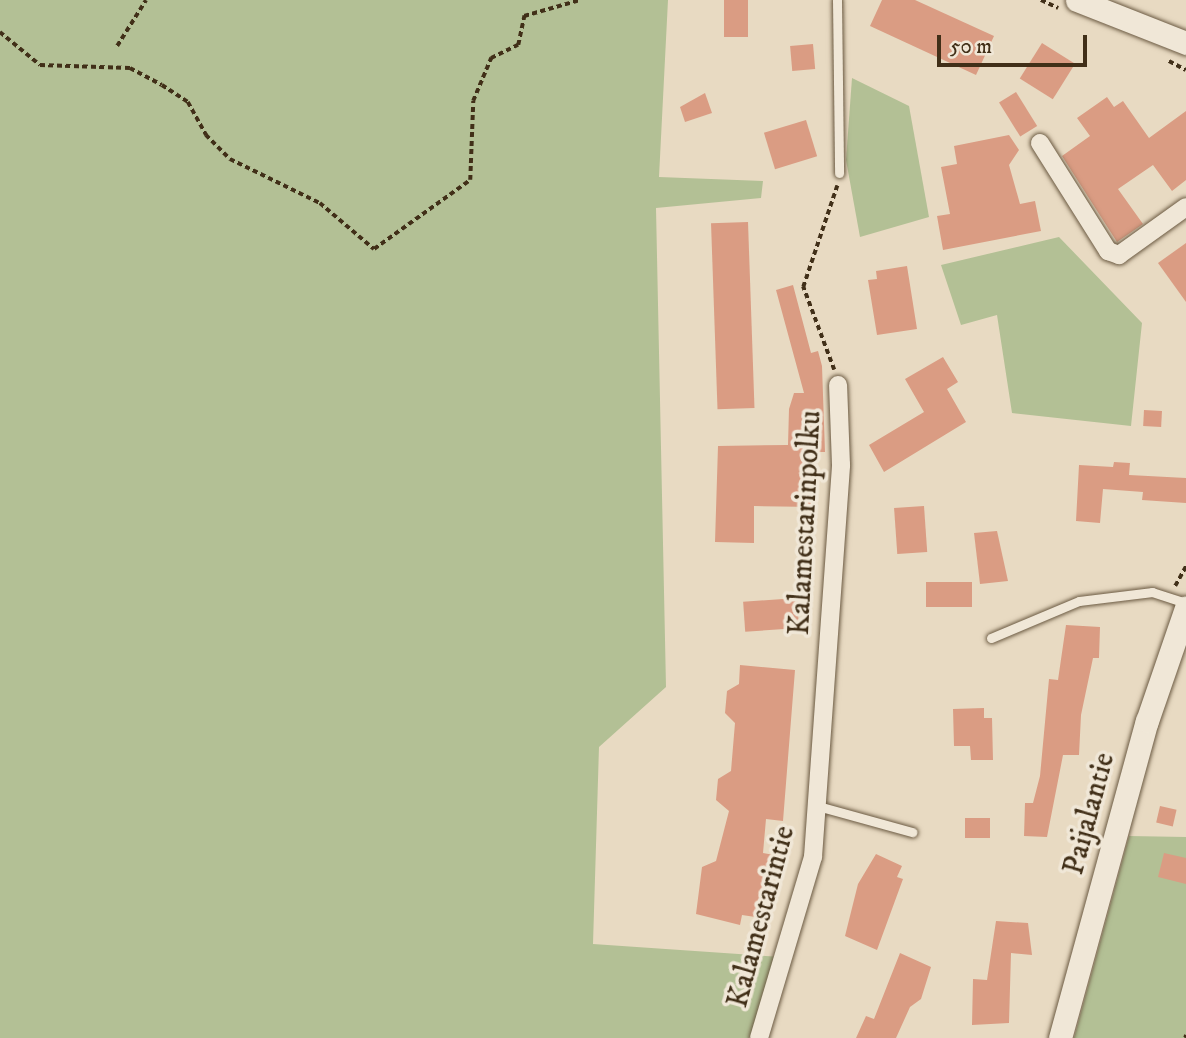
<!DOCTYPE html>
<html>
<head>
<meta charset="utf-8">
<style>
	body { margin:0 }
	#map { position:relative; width:1186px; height:1038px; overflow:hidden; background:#e8dac2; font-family:"IM FELL DW Pica",serif }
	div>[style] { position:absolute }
	.green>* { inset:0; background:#b3c095 }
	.building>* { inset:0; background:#da9c83; transform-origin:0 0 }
	.path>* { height:3.5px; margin-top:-1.75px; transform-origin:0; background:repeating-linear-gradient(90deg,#412f18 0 5px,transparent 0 8.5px) }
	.roads { filter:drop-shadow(0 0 2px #6b5a42) drop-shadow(0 0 2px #6b5a42) }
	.service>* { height:9px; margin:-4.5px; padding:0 4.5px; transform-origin:4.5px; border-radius:4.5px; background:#f0e7d7 }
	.minor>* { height:18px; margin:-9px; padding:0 9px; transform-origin:9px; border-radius:9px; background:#f0e7d7 }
	.tertiary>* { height:23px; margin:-11.5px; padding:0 11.5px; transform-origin:11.5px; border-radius:11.5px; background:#f0e7d7 }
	span { translate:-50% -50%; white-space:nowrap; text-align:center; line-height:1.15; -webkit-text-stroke:7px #f0e7d7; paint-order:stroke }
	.street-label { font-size:30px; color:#412f18 }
	.scale { position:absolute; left:937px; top:35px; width:150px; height:32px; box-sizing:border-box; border:4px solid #412f18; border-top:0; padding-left:9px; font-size:21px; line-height:24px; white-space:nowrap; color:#412f18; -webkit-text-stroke:5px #f0e7d7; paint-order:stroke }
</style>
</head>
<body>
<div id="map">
	<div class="green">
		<div style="clip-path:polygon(0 0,668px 0,659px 177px,763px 181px,761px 198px,656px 208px,666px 687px,599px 747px,593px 944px,781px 957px,750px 1038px,0 1038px)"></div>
		<div style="clip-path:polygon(852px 78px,909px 106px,929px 217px,860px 237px,846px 160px)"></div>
		<div style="clip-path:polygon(1059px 237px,1142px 323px,1131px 426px,1012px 413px,997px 315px,961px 325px,941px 265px)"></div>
		<div style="clip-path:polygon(1129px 836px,1186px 837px,1186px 1038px,1074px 1038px)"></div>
	</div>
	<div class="building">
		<div style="left:724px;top:0;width:24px;height:37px"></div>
		<div style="clip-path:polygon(882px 0,915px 0,994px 36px,976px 75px,870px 26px)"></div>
		<div style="left:1042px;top:43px;width:39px;height:42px;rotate:32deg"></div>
		<div style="left:813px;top:44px;width:25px;height:23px;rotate:85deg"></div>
		<div style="left:1016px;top:92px;width:40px;height:20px;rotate:58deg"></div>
		<div style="clip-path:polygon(705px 93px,712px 113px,685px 122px,680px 107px)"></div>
		<div style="clip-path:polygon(1107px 97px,1114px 107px,1123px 101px,1149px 138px,1186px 111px,1186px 180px,1172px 191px,1153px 165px,1118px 189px,1143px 224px,1117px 242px,1062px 156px,1090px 136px,1077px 118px)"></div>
		<div style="left:806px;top:120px;width:38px;height:44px;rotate:73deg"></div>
		<div style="clip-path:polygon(1009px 135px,1019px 150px,1009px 165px,1020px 204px,1035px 201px,1041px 231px,943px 250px,937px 216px,950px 214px,941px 167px,957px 164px,954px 146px)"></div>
		<div style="left:748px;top:222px;width:186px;height:37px;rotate:88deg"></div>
		<div style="clip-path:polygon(1186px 243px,1186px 302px,1158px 263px)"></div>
		<div style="clip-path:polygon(907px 266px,917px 329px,877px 335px,868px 280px,877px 279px,876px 271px)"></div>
		<div style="clip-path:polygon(793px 285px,811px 353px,818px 351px,822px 366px,825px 452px,817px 452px,817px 507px,754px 506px,754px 543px,715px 542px,718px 446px,788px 445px,789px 409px,794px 393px,804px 393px,776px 290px)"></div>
		<div style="clip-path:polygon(943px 357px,958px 382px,947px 389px,966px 422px,884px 472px,869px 445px,924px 412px,905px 379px)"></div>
		<div style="left:1144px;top:410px;width:18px;height:16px;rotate:3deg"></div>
		<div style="clip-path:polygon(1114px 462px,1130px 463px,1129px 475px,1186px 478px,1186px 503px,1142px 500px,1143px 492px,1103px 489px,1100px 523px,1076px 521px,1079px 465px,1113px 467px)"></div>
		<div style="left:924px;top:506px;width:46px;height:30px;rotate:86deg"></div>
		<div style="clip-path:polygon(997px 531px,1008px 581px,980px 584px,974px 533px)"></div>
		<div style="left:972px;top:582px;width:25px;height:46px;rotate:90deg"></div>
		<div style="left:797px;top:598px;width:30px;height:54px;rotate:86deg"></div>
		<div style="clip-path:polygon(1066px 625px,1100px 627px,1099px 658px,1093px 658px,1081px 715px,1079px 755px,1063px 755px,1047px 837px,1024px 836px,1025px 803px,1033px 803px,1040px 776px,1049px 679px,1058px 680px)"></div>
		<div style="clip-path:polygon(740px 665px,795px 670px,783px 821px,766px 819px,763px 853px,774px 855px,762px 918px,742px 915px,740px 925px,696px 914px,702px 867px,716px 861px,729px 811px,716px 800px,718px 779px,731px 771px,735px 723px,725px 713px,727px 691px,739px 684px)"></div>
		<div style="clip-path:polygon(984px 708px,984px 718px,992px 718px,993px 760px,971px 760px,970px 746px,954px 746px,953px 709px)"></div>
		<div style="left:1160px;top:806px;width:17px;height:17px;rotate:13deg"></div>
		<div style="left:990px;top:818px;width:20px;height:25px;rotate:90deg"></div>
		<div style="clip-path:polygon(1164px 853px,1186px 858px,1186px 884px,1158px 877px)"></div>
		<div style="clip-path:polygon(876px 854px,902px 866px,897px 877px,903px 879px,877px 950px,845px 936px,858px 884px)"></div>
		<div style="clip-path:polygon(996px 921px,1028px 923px,1032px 955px,1011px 953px,1009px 1023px,972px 1025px,973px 979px,987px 980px)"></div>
		<div style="clip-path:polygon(900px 953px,931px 967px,921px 999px,910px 1007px,896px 1038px,856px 1038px,866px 1016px,874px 1019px)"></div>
	</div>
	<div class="path">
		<div style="left:1041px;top:0;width:19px;rotate:25deg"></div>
		<div style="left:0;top:32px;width:52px;rotate:39.5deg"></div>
		<div style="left:40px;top:65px;width:90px;rotate:1.9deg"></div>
		<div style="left:130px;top:68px;width:36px;rotate:28deg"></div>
		<div style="left:162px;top:85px;width:31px;rotate:33deg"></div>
		<div style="left:188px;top:102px;width:38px;rotate:61deg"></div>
		<div style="left:206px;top:135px;width:34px;rotate:45deg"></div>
		<div style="left:230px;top:159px;width:100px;rotate:26.1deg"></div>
		<div style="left:320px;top:203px;width:71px;rotate:40.4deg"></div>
		<div style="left:374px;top:249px;width:118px;rotate:-35.7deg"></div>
		<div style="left:470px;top:180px;width:79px;rotate:-87.8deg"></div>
		<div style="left:473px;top:101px;width:47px;rotate:-67.3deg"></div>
		<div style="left:491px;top:58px;width:30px;rotate:-26deg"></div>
		<div style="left:518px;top:45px;width:30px;rotate:-78deg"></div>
		<div style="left:524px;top:16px;width:58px;rotate:-15.9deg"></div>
		<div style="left:117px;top:46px;width:54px;rotate:-57.8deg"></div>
		<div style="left:1169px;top:61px;width:19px;rotate:28deg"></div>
		<div style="left:834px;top:370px;width:89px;rotate:-110.5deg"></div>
		<div style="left:803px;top:287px;width:107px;rotate:-71.4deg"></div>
		<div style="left:1175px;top:586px;width:23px;rotate:-61deg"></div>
		<div style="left:1185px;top:1038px;width:3px;rotate:-72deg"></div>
	</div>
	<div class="roads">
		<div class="service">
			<div style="left:837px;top:0;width:173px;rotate:89.3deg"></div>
			<div style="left:991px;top:638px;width:95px;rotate:-22.8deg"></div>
			<div style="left:1079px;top:601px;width:74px;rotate:-7deg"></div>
			<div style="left:1152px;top:592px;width:36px;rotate:18deg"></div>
			<div style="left:818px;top:806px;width:98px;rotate:15.5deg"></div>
		</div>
		<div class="minor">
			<div style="left:1040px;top:143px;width:128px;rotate:57.8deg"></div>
			<div style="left:1108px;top:251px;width:12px;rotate:20deg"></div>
			<div style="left:1119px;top:255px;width:82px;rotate:-35.6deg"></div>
			<div style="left:759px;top:1038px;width:189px;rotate:-73.4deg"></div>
			<div style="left:813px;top:857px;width:393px;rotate:-85.9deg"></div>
			<div style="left:841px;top:465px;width:80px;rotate:-92.1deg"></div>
		</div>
		<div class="tertiary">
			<div style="left:1077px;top:0;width:117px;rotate:21.5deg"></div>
			<div style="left:1060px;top:1038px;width:329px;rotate:-74.7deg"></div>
			<div style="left:1147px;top:721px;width:120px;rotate:-71deg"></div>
		</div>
	</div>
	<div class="street-label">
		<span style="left:806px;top:523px;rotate:-87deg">Kalamestarinpolku</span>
		<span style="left:1090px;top:814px;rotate:-75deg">Paijalantie</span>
		<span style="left:762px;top:917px;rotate:-75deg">Kalamestarintie</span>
	</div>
	<div class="scale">50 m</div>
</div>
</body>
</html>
